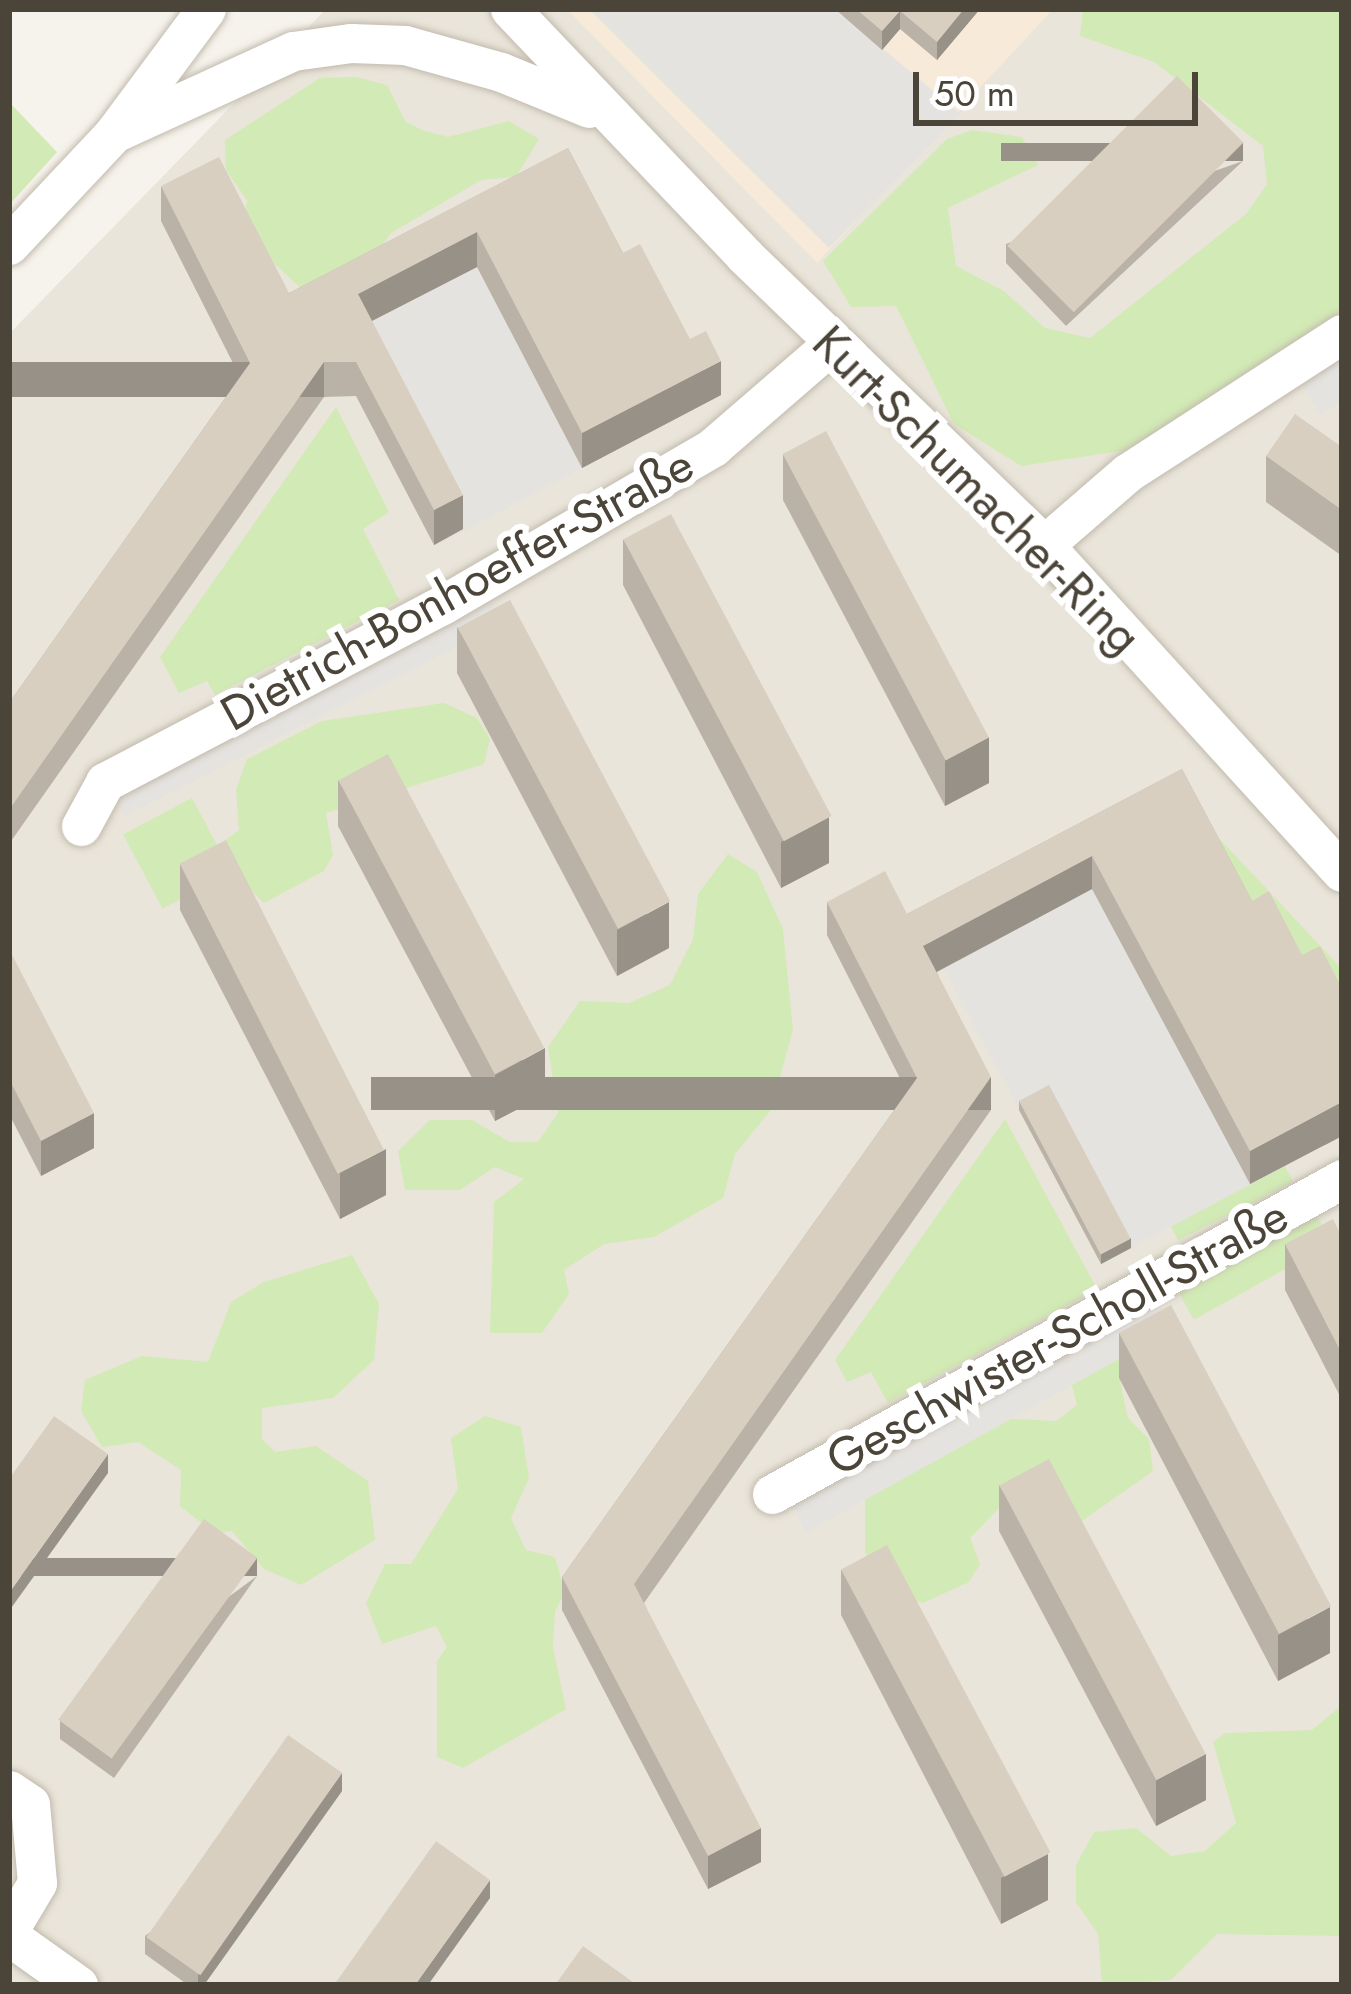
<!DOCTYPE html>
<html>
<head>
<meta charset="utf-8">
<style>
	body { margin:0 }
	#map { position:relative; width:1351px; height:1994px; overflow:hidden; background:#f6f3ec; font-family:Jost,sans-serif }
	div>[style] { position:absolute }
	.residential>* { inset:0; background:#eae5da }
	.commercial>* { inset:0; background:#f7ead8 }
	.green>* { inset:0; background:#d2eab5; transform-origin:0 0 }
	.parking>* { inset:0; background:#e5e3e0; transform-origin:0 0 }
	.roads { filter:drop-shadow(0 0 3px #c2bbae) drop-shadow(0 0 3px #c2bbae) }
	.minor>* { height:39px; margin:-19.5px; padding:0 19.5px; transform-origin:19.5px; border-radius:19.5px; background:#fff }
	.wall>* { inset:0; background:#bab2a6 }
	.shaded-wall>* { inset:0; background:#979187; transform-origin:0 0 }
	.building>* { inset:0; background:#d8cfc1; transform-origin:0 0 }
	span { translate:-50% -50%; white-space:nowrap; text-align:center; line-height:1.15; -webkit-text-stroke:12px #fff; paint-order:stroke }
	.street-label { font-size:48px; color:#4b4439 }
	.frame { position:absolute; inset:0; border:12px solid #4b4439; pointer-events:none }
	.scale { position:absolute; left:913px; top:72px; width:285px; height:54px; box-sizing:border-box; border:6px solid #4b4439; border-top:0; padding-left:15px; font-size:36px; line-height:42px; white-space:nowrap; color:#4b4439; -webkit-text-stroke:9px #fff; paint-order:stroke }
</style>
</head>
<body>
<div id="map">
	<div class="residential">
		<div style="clip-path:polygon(326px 9px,567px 9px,817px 262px,1053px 9px,1342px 9px,1342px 1985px,9px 1985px,9px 334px)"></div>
	</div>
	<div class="commercial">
		<div style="clip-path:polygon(567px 9px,1053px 9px,817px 263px)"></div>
	</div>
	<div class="green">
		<div style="clip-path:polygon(1083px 9px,1342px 9px,1342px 310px,1141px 448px,1021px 466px,954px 424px,896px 306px,851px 307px,823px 261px,947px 139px,972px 130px,1022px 137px,1038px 165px,948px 208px,956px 266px,1004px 291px,1045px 328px,1090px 338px,1246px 214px,1267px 184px,1263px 146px,1154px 62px,1080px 36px)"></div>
		<div style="clip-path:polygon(356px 77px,387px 85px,405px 121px,422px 130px,448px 137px,509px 121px,539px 139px,516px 177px,481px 180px,391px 233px,371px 262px,313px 300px,242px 233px,247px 200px,226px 170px,225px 140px,320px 78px)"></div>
		<div style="clip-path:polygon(9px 102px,57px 152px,9px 205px)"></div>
		<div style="clip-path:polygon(336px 407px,389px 512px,363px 529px,399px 600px,215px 695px,207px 681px,179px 693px,160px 657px)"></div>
		<div style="clip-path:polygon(444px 703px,477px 718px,490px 739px,484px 764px,326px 813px,333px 855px,324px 871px,264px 903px,242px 882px,224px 841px,239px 830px,236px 790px,247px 759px,322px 721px)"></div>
		<div style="left:192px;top:798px;width:84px;height:78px;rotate:62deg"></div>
		<div style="clip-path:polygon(1184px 801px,1342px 969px,1342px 1021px,1268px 925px)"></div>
		<div style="clip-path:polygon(728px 854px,757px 872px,783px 929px,793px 1030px,771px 1110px,735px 1154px,723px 1198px,654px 1237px,604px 1244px,564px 1270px,569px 1294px,542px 1333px,490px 1333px,494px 1202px,524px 1179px,495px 1167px,460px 1190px,405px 1190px,398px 1151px,430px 1120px,472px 1120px,510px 1142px,538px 1142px,558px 1113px,548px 1047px,580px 1001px,629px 1003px,670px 985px,693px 939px,698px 894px)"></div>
		<div style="clip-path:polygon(1005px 1119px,1097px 1289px,888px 1403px,871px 1372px,847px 1382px,835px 1360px)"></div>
		<div style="left:1285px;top:1166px;width:18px;height:129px;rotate:63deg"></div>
		<div style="left:1317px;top:1216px;width:31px;height:158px;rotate:61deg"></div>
		<div style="clip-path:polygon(352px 1255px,379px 1304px,374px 1360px,333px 1398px,262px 1408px,262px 1439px,275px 1452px,316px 1446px,368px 1481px,375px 1540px,301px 1585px,264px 1569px,232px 1531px,214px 1533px,180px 1506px,181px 1470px,138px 1442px,102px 1447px,81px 1411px,85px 1380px,142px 1356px,208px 1362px,231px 1302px,264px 1282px)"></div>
		<div style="clip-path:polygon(1092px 1344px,1154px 1358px,1120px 1381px,1128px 1418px,1149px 1439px,1153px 1471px,1082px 1521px,1044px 1499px,999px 1508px,970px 1538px,980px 1564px,969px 1582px,923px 1603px,891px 1594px,865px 1552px,865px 1478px,996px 1418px,1056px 1421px,1077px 1405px,1069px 1375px)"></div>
		<div style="clip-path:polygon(485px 1416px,521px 1427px,529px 1478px,511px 1518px,526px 1550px,555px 1557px,565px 1593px,555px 1611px,553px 1648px,566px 1709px,463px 1768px,437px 1757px,437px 1661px,447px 1647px,436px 1626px,382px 1644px,366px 1603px,385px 1564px,411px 1564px,458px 1489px,451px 1438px)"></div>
		<div style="clip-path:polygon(1342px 1705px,1342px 1936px,1217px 1934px,1171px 1980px,1102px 1985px,1098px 1934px,1076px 1902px,1076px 1865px,1094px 1832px,1136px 1828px,1171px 1856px,1205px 1851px,1236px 1823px,1213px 1742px,1225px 1733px,1312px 1730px)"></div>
	</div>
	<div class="parking">
		<div style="clip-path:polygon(589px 9px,835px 9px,961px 114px,829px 248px)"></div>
		<div style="left:493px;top:221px;width:260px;height:202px;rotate:62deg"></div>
		<div style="clip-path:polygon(1342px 334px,1342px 401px,1320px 415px,1289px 363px)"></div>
		<div style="left:488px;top:594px;width:33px;height:424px;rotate:63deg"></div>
		<div style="left:1110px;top:840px;width:370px;height:207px;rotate:62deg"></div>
		<div style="left:1153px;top:1298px;width:37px;height:417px;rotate:61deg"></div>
	</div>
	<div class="roads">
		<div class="minor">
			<div style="left:510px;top:9px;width:340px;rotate:46.4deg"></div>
			<div style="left:744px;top:255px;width:417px;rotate:44deg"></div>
			<div style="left:1044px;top:545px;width:442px;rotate:47.7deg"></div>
			<div style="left:114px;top:133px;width:197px;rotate:-24.6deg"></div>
			<div style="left:293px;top:51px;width:59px;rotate:-7.9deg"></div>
			<div style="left:351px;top:43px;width:54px;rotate:2.1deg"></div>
			<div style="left:405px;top:45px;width:100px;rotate:15.7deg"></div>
			<div style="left:501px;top:72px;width:95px;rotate:22.2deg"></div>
			<div style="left:9px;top:245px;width:154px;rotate:-46.8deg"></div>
			<div style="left:114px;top:133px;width:154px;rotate:-53.4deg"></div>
			<div style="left:1044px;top:545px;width:110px;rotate:-40.9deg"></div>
			<div style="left:1127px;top:473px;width:256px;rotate:-32.9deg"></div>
			<div style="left:81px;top:826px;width:50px;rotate:-61.4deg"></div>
			<div style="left:105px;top:782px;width:381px;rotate:-27.7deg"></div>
			<div style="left:442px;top:605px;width:314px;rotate:-30.2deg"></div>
			<div style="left:713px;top:447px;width:159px;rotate:-40.9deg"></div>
			<div style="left:772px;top:1494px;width:651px;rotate:-28.93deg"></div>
			<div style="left:9px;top:1790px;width:25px;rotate:34deg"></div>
			<div style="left:30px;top:1804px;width:79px;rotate:84.9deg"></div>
			<div style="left:37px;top:1883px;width:55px;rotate:120.8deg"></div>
			<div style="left:9px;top:1936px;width:85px;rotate:35.4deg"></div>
		</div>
	</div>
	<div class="wall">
		<div style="clip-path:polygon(835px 9px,980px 9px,937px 60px,900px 29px,882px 50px)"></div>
		<div style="clip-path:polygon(568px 148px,623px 253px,721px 395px,582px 468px,477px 267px,372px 321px,463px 529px,434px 545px,356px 396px,324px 397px,9px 844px,9px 703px,240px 377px,161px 221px,161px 186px,289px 293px)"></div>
		<div style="clip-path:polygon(1243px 161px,1066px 326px,1006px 263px,1006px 244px)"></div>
		<div style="clip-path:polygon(1342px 447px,1342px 556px,1266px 502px,1266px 456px)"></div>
		<div style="clip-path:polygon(783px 454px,989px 783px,945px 806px,783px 500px)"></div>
		<div style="clip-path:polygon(623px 539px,829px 863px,781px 888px,623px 585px)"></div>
		<div style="clip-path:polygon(457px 627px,669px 948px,617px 976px,457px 673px)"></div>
		<div style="clip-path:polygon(1182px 769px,1252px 901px,1302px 955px,1342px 988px,1342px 1136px,1250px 1184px,1092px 889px,937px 972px,991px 1110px,644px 1603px,761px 1862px,708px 1889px,562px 1610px,562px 1577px,907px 1092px,827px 935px,827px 902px,907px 914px)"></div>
		<div style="clip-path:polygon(338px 780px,545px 1095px,495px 1121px,338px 826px)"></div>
		<div style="clip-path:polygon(180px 864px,386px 1195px,340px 1219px,180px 910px)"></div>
		<div style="clip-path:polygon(9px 949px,94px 1148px,41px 1176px,9px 1114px)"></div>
		<div style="clip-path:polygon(1019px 1100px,1131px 1248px,1101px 1264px,1019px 1110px)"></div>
		<div style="clip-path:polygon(1342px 1237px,1342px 1400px,1285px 1290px,1285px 1244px)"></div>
		<div style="clip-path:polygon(1119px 1332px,1330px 1653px,1278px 1681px,1119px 1378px)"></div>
		<div style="clip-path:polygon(999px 1485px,1206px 1800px,1156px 1826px,999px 1531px)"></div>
		<div style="clip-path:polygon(841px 1569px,1048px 1900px,1001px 1924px,841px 1615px)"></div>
		<div style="clip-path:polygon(257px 1576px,114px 1778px,60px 1739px,60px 1721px)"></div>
		<div style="clip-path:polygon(342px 1791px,204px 1985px,188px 1985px,145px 1954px,145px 1936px)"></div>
	</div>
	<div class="shaded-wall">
		<div style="clip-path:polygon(964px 9px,980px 9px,937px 60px,937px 42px)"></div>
		<div style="clip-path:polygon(900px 11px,900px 29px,882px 50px,882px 31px)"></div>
		<div style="left:1243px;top:143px;width:18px;height:242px;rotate:90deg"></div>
		<div style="clip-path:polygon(477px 232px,477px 267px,358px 328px,358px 294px)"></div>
		<div style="clip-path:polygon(721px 361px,721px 395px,582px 468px,582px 433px)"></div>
		<div style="left:324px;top:362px;width:35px;height:548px;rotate:90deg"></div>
		<div style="clip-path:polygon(463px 495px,463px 529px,434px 545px,434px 510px)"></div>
		<div style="clip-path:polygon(989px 737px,989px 783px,945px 806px,945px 760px)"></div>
		<div style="clip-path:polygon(829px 817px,829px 863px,781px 888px,781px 842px)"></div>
		<div style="clip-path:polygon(1092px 856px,1092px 889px,923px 979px,923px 946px)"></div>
		<div style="clip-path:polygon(669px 902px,669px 948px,617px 976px,617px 930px)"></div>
		<div style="clip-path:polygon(545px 1048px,545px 1095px,495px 1121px,495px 1075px)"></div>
		<div style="left:991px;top:1077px;width:33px;height:620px;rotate:90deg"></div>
		<div style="clip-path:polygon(1342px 1102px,1342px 1136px,1250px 1184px,1250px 1151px)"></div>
		<div style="clip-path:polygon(94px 1113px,94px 1148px,41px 1176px,41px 1141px)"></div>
		<div style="clip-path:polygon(386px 1149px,386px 1195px,340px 1219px,340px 1173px)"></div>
		<div style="clip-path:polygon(1131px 1238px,1131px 1248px,1101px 1264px,1101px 1254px)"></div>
		<div style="clip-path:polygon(108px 1454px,108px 1473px,9px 1611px,9px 1593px)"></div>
		<div style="left:257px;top:1558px;width:18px;height:247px;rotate:90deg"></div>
		<div style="clip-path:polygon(1330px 1607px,1330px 1653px,1278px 1681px,1278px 1635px)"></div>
		<div style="clip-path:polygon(1206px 1754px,1206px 1800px,1156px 1826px,1156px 1780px)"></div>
		<div style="clip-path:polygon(342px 1773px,342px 1791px,204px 1985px,198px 1985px,198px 1975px)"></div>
		<div style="clip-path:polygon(761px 1828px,761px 1862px,708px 1889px,708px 1856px)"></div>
		<div style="clip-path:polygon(1048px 1854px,1048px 1900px,1001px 1924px,1001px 1878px)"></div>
		<div style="clip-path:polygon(490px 1880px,490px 1898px,428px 1985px,415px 1985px)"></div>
	</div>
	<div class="building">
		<div style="clip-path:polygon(856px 9px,964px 9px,937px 42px,900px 11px,882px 31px)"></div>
		<div style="left:1177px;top:76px;width:94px;height:240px;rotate:45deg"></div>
		<div style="clip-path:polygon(568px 148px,623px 253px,640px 244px,690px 339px,706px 331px,721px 361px,582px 433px,477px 232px,358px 294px,463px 495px,434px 510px,356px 362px,324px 362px,9px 810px,9px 703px,250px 363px,161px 186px,219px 157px,289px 293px)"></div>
		<div style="clip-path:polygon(1295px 414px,1342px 447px,1342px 510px,1266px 456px)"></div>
		<div style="left:826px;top:431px;width:347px;height:49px;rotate:62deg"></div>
		<div style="left:671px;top:514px;width:342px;height:54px;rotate:62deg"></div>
		<div style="left:510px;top:600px;width:341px;height:59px;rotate:62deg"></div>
		<div style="left:388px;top:754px;width:333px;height:56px;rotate:62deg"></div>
		<div style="clip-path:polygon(1182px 769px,1252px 901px,1269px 891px,1302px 955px,1320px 946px,1342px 988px,1342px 1102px,1250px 1151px,1092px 856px,923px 946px,991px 1077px,634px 1584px,761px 1828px,708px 1856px,562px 1577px,917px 1078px,827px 902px,885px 871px,907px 914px)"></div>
		<div style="left:226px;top:840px;width:348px;height:52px;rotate:63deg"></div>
		<div style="clip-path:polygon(9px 949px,94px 1113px,41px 1141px,9px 1079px)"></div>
		<div style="left:1049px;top:1085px;width:174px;height:34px;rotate:62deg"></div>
		<div style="clip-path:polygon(1333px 1219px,1342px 1237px,1342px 1354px,1285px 1244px)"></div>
		<div style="left:1171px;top:1305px;width:341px;height:59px;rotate:62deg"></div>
		<div style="clip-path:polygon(54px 1416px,108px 1454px,9px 1593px,9px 1479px)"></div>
		<div style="left:1049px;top:1459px;width:334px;height:56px;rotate:62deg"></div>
		<div style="left:204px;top:1519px;width:66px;height:248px;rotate:36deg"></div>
		<div style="left:887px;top:1545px;width:348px;height:52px;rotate:62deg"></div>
		<div style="left:288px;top:1735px;width:66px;height:247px;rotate:35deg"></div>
		<div style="clip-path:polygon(436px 1841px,490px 1880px,415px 1985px,334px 1985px)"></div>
		<div style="clip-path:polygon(583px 1946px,637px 1985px,555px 1985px)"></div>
	</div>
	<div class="street-label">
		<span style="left:977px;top:490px;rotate:45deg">Kurt-Schumacher-Ring</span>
		<span style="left:457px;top:589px;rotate:-29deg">Dietrich-Bonhoeffer-Straße</span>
		<span style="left:1057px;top:1337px;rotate:-29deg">Geschwister-Scholl-Straße</span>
	</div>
	<div class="frame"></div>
	<div class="scale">50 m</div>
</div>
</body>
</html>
